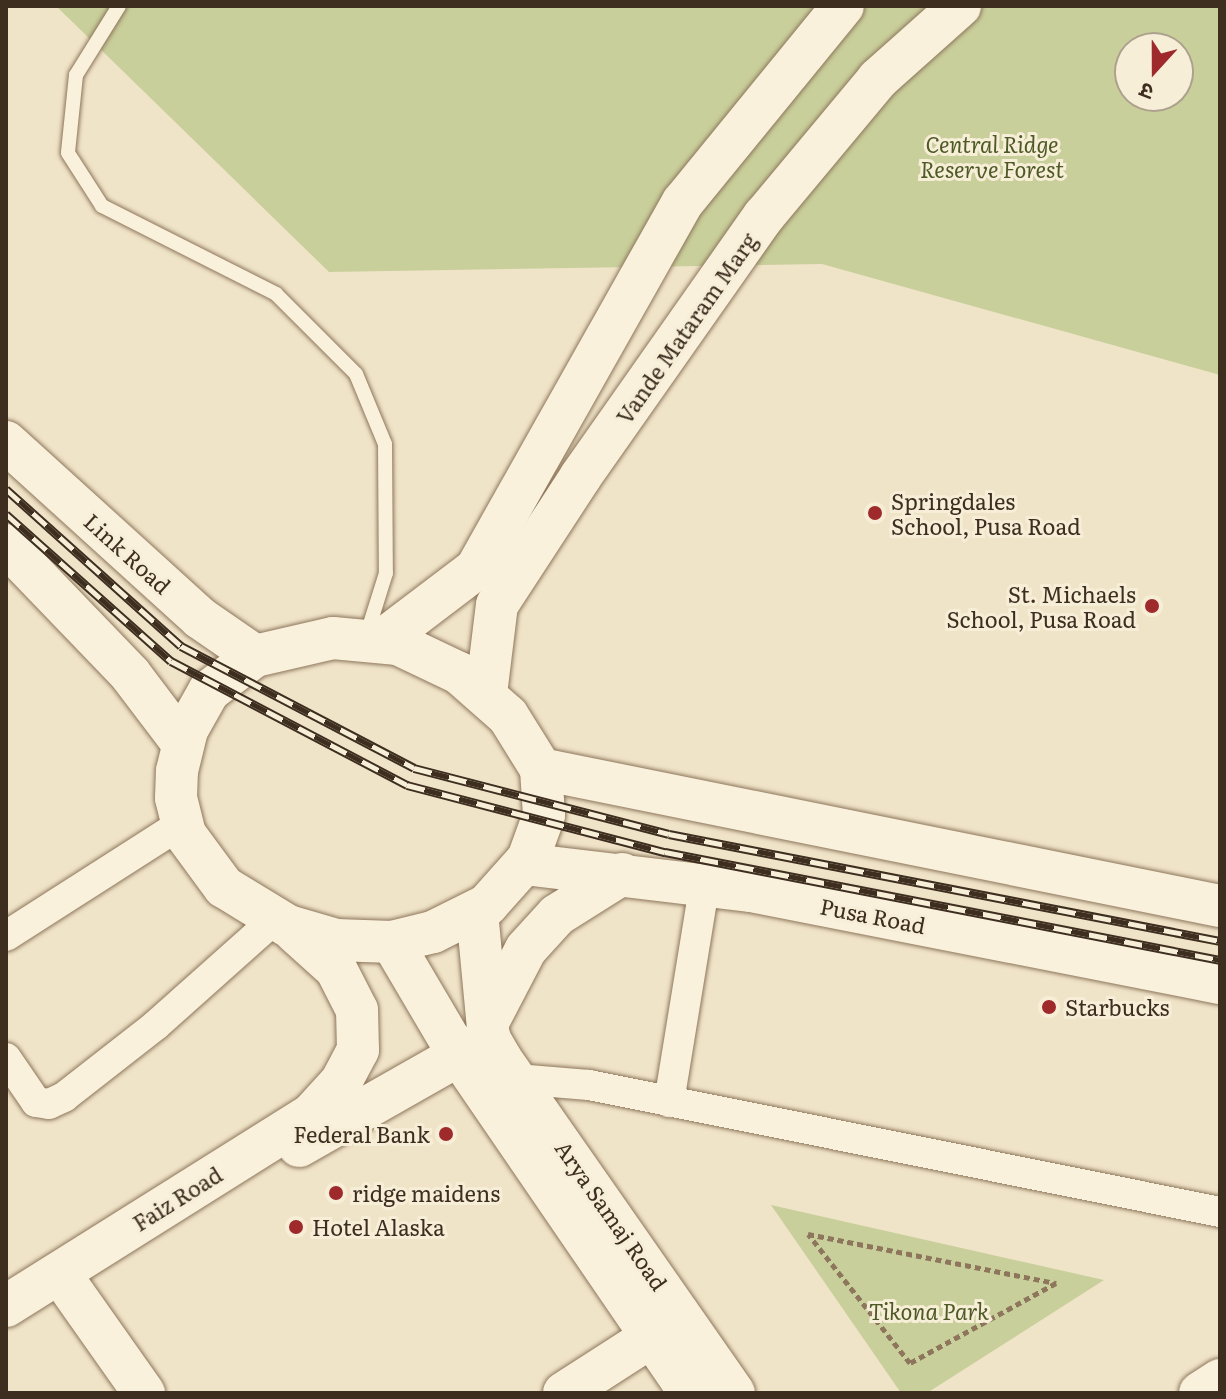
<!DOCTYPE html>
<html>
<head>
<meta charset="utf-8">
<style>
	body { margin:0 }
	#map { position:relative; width:1226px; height:1399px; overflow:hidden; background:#f0e4c8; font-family:Literata,"Noto Sans Devanagari",serif }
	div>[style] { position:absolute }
	.green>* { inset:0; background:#c9cf9b }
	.path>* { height:5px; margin-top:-2.5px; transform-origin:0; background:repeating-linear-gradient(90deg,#8d765c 0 6px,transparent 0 10px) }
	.roads { filter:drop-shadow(0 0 2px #8d765c) drop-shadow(0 0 2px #8d765c) }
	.lane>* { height:14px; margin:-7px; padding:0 7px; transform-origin:7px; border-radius:7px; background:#faf1dc }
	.street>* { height:30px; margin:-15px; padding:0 15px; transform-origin:15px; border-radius:15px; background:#faf1dc }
	.secondary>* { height:42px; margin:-21px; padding:0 21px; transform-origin:21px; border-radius:21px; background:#faf1dc }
	.rail>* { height:9px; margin-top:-4.5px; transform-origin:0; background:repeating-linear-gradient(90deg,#f7eed8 0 18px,#3d2e20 0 36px); box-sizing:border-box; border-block:2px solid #3d2e20 }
	.dots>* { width:22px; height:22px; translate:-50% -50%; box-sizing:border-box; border:4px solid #f7eed8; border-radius:50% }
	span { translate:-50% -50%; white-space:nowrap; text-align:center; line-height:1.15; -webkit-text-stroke:6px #f7eed8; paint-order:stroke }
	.park-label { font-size:22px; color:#4d5a26; font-style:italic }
	.street-label { font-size:22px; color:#3d2e20 }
	.poi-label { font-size:22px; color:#3d2e20 }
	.left { translate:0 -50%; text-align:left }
	.right { translate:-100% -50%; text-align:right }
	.frame { position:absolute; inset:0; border:8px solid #3d2e20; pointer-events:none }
	.north { position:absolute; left:1114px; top:32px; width:80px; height:80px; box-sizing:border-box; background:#f7eed8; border:2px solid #ada18e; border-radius:50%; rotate:201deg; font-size:22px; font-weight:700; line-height:32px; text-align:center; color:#3d2e20 }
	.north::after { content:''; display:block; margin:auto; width:28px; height:36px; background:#9e2a2b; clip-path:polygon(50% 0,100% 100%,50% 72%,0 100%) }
</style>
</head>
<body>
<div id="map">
	<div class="green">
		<div style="clip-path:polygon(evenodd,56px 6px,1220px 6px,1220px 375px,822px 264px,329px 272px,56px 6px,1130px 48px,1178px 48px,1178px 96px,1130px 96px,1130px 48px)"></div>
		<div style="clip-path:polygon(771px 1205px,1104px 1280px,927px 1393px,901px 1393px)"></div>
	</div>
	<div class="path">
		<div style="left:808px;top:1234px;width:253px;rotate:11.2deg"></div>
		<div style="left:1056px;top:1283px;width:166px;rotate:151.3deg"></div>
		<div style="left:910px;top:1363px;width:164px;rotate:-128.3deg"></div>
	</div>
	<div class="roads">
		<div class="lane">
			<div style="left:119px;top:6px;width:81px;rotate:121.9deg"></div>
			<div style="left:76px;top:75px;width:78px;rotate:95.9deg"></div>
			<div style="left:68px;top:153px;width:63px;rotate:57.3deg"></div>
			<div style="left:102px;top:206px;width:195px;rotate:26.8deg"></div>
			<div style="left:276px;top:294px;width:113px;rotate:45deg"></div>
			<div style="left:356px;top:374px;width:76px;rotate:67.5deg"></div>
			<div style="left:385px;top:444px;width:129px;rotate:89.6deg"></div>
			<div style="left:386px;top:573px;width:67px;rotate:107.4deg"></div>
		</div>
		<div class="street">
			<div style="left:6px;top:936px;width:208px;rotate:-32.6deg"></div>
			<div style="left:6px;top:1058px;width:53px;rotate:55.7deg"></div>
			<div style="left:36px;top:1102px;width:13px;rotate:9deg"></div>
			<div style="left:49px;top:1104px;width:17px;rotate:-25deg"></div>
			<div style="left:64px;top:1097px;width:117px;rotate:-38deg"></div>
			<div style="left:156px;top:1025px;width:158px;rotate:-41.7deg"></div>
			<div style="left:516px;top:1079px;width:73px;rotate:4.7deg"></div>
			<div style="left:589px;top:1085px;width:644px;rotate:11.38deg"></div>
			<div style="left:669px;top:1102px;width:217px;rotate:-80.7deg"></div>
		</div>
		<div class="secondary">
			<div style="left:6px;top:442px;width:262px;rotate:42.2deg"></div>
			<div style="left:200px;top:618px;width:67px;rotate:34.6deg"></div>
			<div style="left:6px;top:545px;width:179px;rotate:46.1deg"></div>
			<div style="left:130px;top:674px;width:88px;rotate:52.9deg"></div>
			<div style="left:333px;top:638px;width:65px;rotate:5.3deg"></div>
			<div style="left:398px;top:644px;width:68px;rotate:25.4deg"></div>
			<div style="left:459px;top:673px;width:65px;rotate:41.3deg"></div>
			<div style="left:508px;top:716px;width:62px;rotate:58.1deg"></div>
			<div style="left:541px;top:769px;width:46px;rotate:86.3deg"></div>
			<div style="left:544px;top:815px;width:47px;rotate:110deg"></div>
			<div style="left:528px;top:859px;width:62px;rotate:131.7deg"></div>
			<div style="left:487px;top:905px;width:60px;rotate:153.4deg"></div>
			<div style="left:433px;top:932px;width:42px;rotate:166.3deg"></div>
			<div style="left:392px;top:942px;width:56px;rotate:-178deg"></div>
			<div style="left:336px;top:940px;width:50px;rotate:-163.7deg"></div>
			<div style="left:288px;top:926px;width:75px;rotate:-148.6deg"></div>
			<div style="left:224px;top:887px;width:66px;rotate:-126.3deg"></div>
			<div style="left:185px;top:834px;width:37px;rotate:-104deg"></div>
			<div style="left:176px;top:798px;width:27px;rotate:-88deg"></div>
			<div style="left:177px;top:771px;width:42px;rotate:-76.3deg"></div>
			<div style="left:187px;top:730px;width:45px;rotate:-60.6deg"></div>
			<div style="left:209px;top:691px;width:58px;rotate:-37.3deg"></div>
			<div style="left:255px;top:656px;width:80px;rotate:-13deg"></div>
			<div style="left:381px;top:641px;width:119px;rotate:-37.2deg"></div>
			<div style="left:476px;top:569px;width:421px;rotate:-60.6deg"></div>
			<div style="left:683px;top:202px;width:253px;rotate:-50.8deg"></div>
			<div style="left:486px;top:694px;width:90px;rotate:-83deg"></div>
			<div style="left:497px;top:605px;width:154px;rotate:-56.9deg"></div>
			<div style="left:581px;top:476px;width:318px;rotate:-54.9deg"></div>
			<div style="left:764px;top:216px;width:178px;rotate:-50.2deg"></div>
			<div style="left:878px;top:79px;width:110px;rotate:-41.7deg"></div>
			<div style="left:541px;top:769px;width:693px;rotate:11.41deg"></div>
			<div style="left:524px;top:864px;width:229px;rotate:6.8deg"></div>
			<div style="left:751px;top:891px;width:478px;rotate:11.1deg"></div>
			<div style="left:477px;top:912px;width:127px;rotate:84.6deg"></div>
			<div style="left:489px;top:1038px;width:24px;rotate:60deg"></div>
			<div style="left:501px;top:1059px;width:407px;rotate:55.1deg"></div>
			<div style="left:392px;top:942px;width:130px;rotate:59.5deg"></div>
			<div style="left:458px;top:1054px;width:411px;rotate:55.6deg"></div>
			<div style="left:488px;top:1022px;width:82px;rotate:-62.5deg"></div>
			<div style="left:526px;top:949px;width:46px;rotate:-47.6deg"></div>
			<div style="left:557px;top:915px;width:77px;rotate:-32.2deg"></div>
			<div style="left:299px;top:1146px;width:219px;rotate:-29.6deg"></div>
			<div style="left:72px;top:1291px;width:125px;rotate:54.8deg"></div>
			<div style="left:6px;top:1306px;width:360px;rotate:-32.1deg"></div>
			<div style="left:311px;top:1115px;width:45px;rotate:-47.7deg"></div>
			<div style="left:341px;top:1082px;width:36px;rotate:-62deg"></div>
			<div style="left:358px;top:1050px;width:40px;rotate:-91.4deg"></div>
			<div style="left:357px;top:1010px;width:46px;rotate:-117.1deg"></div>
			<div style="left:336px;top:969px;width:55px;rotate:-137.9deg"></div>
			<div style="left:564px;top:1393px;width:131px;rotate:-32.8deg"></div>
			<div style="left:1200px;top:1393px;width:24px;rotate:-33deg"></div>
		</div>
	</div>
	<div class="rail">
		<div style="left:6px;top:489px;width:235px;rotate:41.9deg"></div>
		<div style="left:181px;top:646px;width:263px;rotate:27.6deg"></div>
		<div style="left:414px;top:768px;width:263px;rotate:14.5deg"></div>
		<div style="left:669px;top:834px;width:561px;rotate:10.99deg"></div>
		<div style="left:6px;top:514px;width:221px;rotate:41.7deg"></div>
		<div style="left:171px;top:661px;width:267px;rotate:27.7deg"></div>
		<div style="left:407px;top:785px;width:267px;rotate:14.6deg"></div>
		<div style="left:665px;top:852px;width:565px;rotate:11.01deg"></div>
	</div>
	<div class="dots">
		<div style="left:875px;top:513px;background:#9e2a2b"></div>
		<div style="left:1152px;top:606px;background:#9e2a2b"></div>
		<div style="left:1049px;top:1007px;background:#9e2a2b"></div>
		<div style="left:446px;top:1134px;background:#9e2a2b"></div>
		<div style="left:336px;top:1193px;background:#9e2a2b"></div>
		<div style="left:296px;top:1227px;background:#9e2a2b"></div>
	</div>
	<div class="park-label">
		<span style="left:992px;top:156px">Central Ridge<br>Reserve Forest</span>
		<span style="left:929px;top:1311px">Tikona Park</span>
	</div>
	<div class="street-label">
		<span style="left:686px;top:328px;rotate:-55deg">Vande Mataram Marg</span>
		<span style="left:128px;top:553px;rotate:42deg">Link Road</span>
		<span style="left:873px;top:915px;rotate:11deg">Pusa Road</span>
		<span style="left:177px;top:1198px;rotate:-32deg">Faiz Road</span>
		<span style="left:612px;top:1215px;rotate:55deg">Arya Samaj Road</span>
	</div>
	<div class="poi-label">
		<span class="left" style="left:891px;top:513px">Springdales<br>School, Pusa Road</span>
		<span class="right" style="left:1136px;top:606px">St. Michaels<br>School, Pusa Road</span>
		<span class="left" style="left:1065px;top:1007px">Starbucks</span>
		<span class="right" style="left:430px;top:1134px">Federal Bank</span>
		<span class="left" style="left:352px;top:1193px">ridge maidens</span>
		<span class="left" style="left:312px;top:1227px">Hotel Alaska</span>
	</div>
	<div class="frame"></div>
	<div class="north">उ</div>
</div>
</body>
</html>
